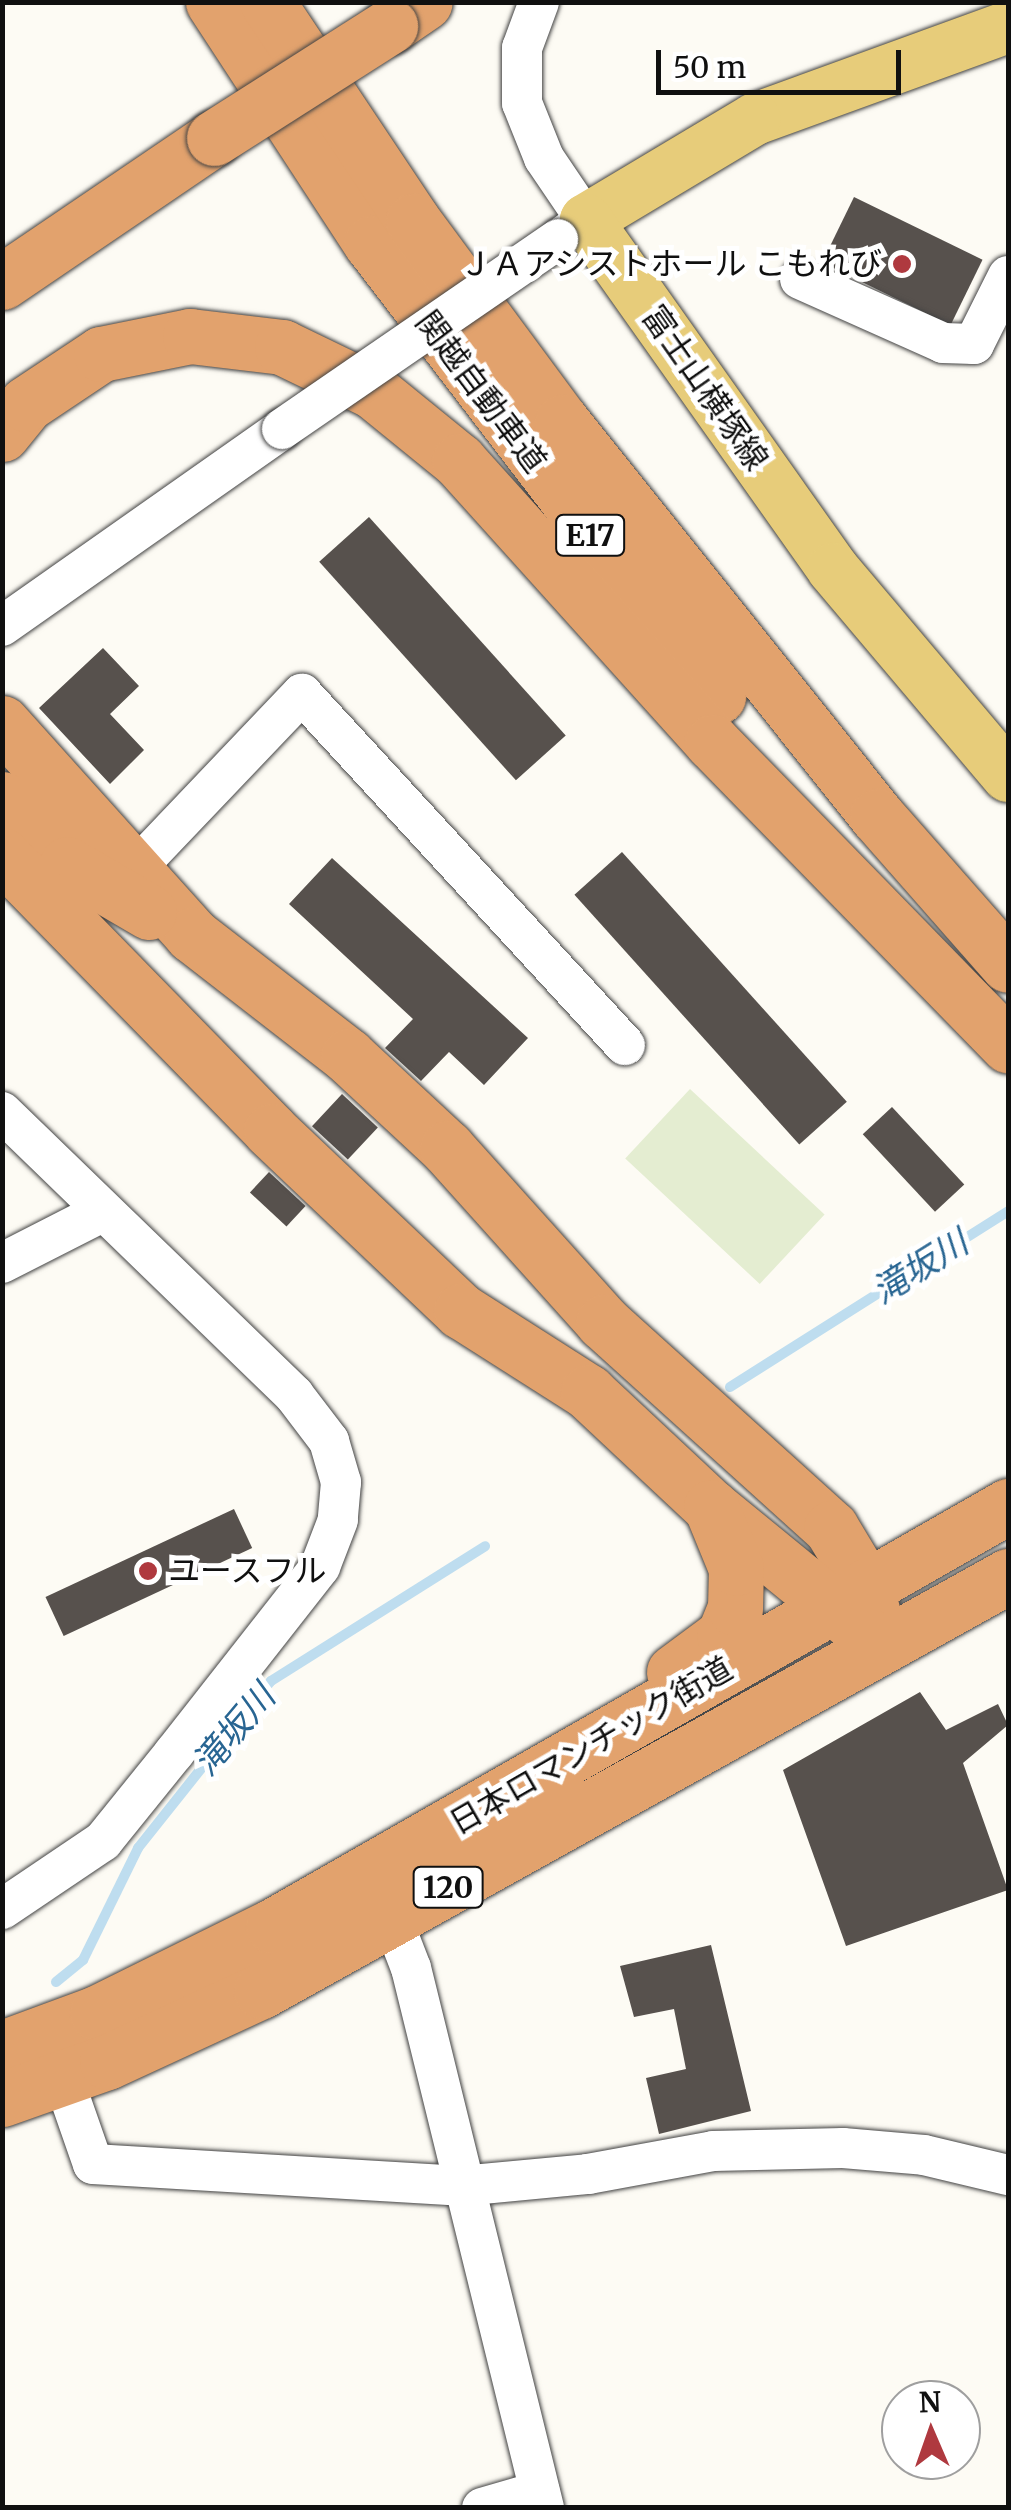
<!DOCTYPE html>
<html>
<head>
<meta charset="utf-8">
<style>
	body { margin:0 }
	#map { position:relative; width:1011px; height:2510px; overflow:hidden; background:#fdfbf4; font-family:Merriweather,"Noto Sans JP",serif }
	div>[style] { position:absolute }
	.pitch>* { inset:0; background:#e4edd1; transform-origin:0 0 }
	.stream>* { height:10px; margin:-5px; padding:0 5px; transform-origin:5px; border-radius:5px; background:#beddef }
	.building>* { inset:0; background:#57514d; transform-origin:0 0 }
	.roads { filter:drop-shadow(0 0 2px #434343) drop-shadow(0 0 2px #434343) }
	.minor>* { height:40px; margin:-20px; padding:0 20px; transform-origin:20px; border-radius:20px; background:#fff }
	.major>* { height:52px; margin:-26px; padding:0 26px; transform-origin:26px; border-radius:26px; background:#e7cc7a }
	.highway>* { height:55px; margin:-27.5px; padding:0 27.5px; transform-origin:27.5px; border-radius:27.5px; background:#e2a26d }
	.bridges { filter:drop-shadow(0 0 2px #434343) drop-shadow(0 0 2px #434343) }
	.minor-bridge>* { height:40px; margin:-20px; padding:0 20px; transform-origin:20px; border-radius:20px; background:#fff }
	.highway-bridge>* { height:55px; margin:-27.5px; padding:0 27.5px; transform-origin:27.5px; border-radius:27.5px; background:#e2a26d }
	.dots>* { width:28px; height:28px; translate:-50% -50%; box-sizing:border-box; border:5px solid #fff; border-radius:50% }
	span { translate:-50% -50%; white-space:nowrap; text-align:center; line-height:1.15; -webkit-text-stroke:10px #fff; paint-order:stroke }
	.shield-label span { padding:2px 8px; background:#fff; border:2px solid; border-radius:8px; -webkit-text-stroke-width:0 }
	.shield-label { font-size:30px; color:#101010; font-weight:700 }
	.poi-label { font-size:32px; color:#101010 }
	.right { translate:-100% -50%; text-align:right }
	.left { translate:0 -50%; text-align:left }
	.street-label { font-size:32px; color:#101010 }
	.water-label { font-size:35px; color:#286592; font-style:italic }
	.frame { position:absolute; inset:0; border:5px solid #101010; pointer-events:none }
	.north { position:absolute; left:881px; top:2380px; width:100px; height:100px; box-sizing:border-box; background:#fff; border:2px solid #9f9f9f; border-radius:50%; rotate:358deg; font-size:28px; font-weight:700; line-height:40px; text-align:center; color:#101010 }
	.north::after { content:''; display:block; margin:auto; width:35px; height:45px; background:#af393f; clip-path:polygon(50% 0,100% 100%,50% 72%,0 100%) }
	.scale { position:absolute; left:656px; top:50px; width:245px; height:45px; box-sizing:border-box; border:5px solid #101010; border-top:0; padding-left:12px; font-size:30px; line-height:35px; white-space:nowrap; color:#101010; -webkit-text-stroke:8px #fff; paint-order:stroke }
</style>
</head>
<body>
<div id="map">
	<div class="pitch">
		<div style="left:690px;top:1089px;width:184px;height:95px;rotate:43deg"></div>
	</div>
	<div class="stream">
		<div style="left:730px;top:1387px;width:329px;rotate:-32.3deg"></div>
		<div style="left:56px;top:1982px;width:35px;rotate:-39deg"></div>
		<div style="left:83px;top:1960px;width:125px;rotate:-63.8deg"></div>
		<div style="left:138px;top:1848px;width:213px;rotate:-51.5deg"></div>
		<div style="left:271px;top:1681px;width:253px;rotate:-32.2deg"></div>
	</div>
	<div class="building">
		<div style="left:854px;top:197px;width:143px;height:73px;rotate:26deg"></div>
		<div style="left:369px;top:517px;width:294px;height:67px;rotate:48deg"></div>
		<div style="clip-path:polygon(103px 648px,139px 686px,110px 714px,144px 750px,110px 784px,39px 708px)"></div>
		<div style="left:622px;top:852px;width:336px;height:64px;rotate:48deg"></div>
		<div style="clip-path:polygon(332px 858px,528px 1038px,484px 1085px,449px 1052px,421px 1081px,385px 1048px,413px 1019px,289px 904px)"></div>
		<div style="left:342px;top:1094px;width:49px;height:44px;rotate:43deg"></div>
		<div style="left:892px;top:1107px;width:106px;height:40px;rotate:47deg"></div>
		<div style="left:269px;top:1172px;width:50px;height:28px;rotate:43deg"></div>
		<div style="left:234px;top:1509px;width:43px;height:208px;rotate:65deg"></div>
		<div style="clip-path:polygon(920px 1692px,946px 1730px,998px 1704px,1008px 1725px,963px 1763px,1008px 1890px,846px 1946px,783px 1770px)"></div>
		<div style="clip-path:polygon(711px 1945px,751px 2111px,659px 2134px,646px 2078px,686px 2069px,674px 2009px,634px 2017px,620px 1966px)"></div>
	</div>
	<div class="roads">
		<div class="minor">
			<div style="left:539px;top:2px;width:49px;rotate:110.3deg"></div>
			<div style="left:522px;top:48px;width:55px;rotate:90deg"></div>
			<div style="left:522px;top:103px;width:59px;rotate:68.2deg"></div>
			<div style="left:544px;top:158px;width:75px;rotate:55.9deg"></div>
			<div style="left:586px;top:220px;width:28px;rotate:145deg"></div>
			<div style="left:800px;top:279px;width:157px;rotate:24.1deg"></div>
			<div style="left:943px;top:343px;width:31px;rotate:2deg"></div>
			<div style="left:974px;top:344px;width:76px;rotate:-63.4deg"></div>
			<div style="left:2px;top:626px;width:342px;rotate:-35.1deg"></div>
			<div style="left:118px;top:887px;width:267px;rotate:-46.4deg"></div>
			<div style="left:302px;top:694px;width:477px;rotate:47.4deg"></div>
			<div style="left:2px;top:1112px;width:407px;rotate:44.1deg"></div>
			<div style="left:294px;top:1395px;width:58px;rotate:52.7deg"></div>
			<div style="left:329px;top:1441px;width:43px;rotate:73.7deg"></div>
			<div style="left:341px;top:1482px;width:38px;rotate:95deg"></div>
			<div style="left:338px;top:1520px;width:50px;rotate:111deg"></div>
			<div style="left:320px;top:1567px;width:236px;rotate:128.1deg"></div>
			<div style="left:174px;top:1753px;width:113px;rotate:128.9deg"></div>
			<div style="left:103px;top:1841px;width:122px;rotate:146deg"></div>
			<div style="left:2px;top:1263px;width:112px;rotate:-27deg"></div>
			<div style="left:382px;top:1893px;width:80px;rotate:68.9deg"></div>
			<div style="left:411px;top:1968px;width:556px;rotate:76.16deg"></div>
			<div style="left:63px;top:2078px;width:91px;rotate:70.8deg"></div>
			<div style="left:93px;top:2164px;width:369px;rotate:3.4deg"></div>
			<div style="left:461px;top:2186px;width:128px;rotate:-5.4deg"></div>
			<div style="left:588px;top:2174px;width:127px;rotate:-10.4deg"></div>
			<div style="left:713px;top:2151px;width:130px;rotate:-1.3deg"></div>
			<div style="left:843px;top:2148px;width:81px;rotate:4.9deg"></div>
			<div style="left:924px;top:2155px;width:86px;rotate:13.4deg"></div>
			<div style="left:482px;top:2508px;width:60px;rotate:-16.3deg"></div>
		</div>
		<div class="major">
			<div style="left:1008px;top:27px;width:269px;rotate:160deg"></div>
			<div style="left:755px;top:119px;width:197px;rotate:149.1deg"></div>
			<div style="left:586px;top:220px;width:428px;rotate:54.7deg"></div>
			<div style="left:833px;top:569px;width:271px;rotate:49.8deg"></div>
		</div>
		<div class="highway">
			<div style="left:213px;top:2px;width:288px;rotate:56.8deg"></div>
			<div style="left:371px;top:243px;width:571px;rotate:52.55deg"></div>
			<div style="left:267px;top:2px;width:263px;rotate:56.3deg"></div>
			<div style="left:413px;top:221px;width:250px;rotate:53.5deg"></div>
			<div style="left:562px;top:422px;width:504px;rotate:51.36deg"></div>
			<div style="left:877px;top:816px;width:198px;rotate:48.7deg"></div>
			<div style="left:390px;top:26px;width:42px;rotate:-34.4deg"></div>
			<div style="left:2px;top:282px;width:256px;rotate:-34.2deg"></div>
			<div style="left:2px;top:434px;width:38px;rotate:-51deg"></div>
			<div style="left:26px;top:404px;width:90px;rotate:-33.7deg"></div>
			<div style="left:101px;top:354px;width:91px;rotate:-11.4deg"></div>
			<div style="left:190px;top:336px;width:93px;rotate:6.8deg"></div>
			<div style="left:282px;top:347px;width:101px;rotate:25.8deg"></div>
			<div style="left:373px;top:391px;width:111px;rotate:39.1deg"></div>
			<div style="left:459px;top:461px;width:378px;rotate:48deg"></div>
			<div style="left:712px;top:742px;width:424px;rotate:45.7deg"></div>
			<div style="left:2px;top:723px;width:285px;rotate:48.1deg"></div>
			<div style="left:192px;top:935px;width:197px;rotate:37.8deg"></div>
			<div style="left:348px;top:1056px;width:135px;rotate:42.9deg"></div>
			<div style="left:447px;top:1148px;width:234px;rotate:48.1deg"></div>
			<div style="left:603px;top:1322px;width:307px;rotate:42.1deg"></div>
			<div style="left:831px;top:1528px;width:68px;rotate:58.9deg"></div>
			<div style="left:866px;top:1586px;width:62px;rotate:76deg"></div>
			<div style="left:2px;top:799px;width:92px;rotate:45deg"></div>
			<div style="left:67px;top:864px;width:95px;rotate:30.3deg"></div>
			<div style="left:2px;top:855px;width:385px;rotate:45.7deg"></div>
			<div style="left:271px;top:1131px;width:262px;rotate:43.5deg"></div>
			<div style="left:461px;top:1311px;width:151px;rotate:32.5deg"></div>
			<div style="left:588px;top:1392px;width:168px;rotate:43.1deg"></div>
			<div style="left:711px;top:1507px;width:220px;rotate:39.3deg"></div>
			<div style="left:674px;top:1672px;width:62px;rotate:-36.5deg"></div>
			<div style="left:724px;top:1635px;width:29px;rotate:-68deg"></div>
			<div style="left:735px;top:1608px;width:40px;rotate:-88.6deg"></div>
			<div style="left:736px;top:1568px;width:66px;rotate:-112.3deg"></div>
			<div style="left:2px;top:2048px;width:101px;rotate:-20.2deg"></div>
			<div style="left:97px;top:2013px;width:196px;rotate:-26.3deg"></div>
			<div style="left:273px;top:1926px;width:847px;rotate:-29.74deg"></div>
			<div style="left:2px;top:2099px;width:111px;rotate:-19.4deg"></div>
			<div style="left:107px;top:2062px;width:170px;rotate:-24.8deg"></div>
			<div style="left:261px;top:1991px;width:855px;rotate:-29.05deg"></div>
		</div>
	</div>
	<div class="bridges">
		<div class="minor-bridge">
			<div style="left:282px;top:429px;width:335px;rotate:-34.5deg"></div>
		</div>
		<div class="highway-bridge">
			<div style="left:214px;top:138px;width:209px;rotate:-32.5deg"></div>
		</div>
	</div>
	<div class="dots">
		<div style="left:902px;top:264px;background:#af393f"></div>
		<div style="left:148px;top:1571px;background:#af393f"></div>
	</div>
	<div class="shield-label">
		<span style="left:590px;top:535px">E17</span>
		<span style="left:448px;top:1887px">120</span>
	</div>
	<div class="poi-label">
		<span class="right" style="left:882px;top:264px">ＪＡアシストホール こもれび</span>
		<span class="left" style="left:168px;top:1571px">ユースフル</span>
	</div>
	<div class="street-label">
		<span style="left:705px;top:388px;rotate:55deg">富士山横塚線</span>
		<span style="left:481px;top:392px;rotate:53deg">関越自動車道</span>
		<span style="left:591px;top:1746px;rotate:-30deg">日本ロマンチック街道</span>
	</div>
	<div class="water-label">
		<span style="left:920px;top:1267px;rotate:-32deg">滝坂川</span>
		<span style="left:234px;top:1730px;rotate:-50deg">滝坂川</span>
	</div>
	<div class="frame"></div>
	<div class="north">N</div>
	<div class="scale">50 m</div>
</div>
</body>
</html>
